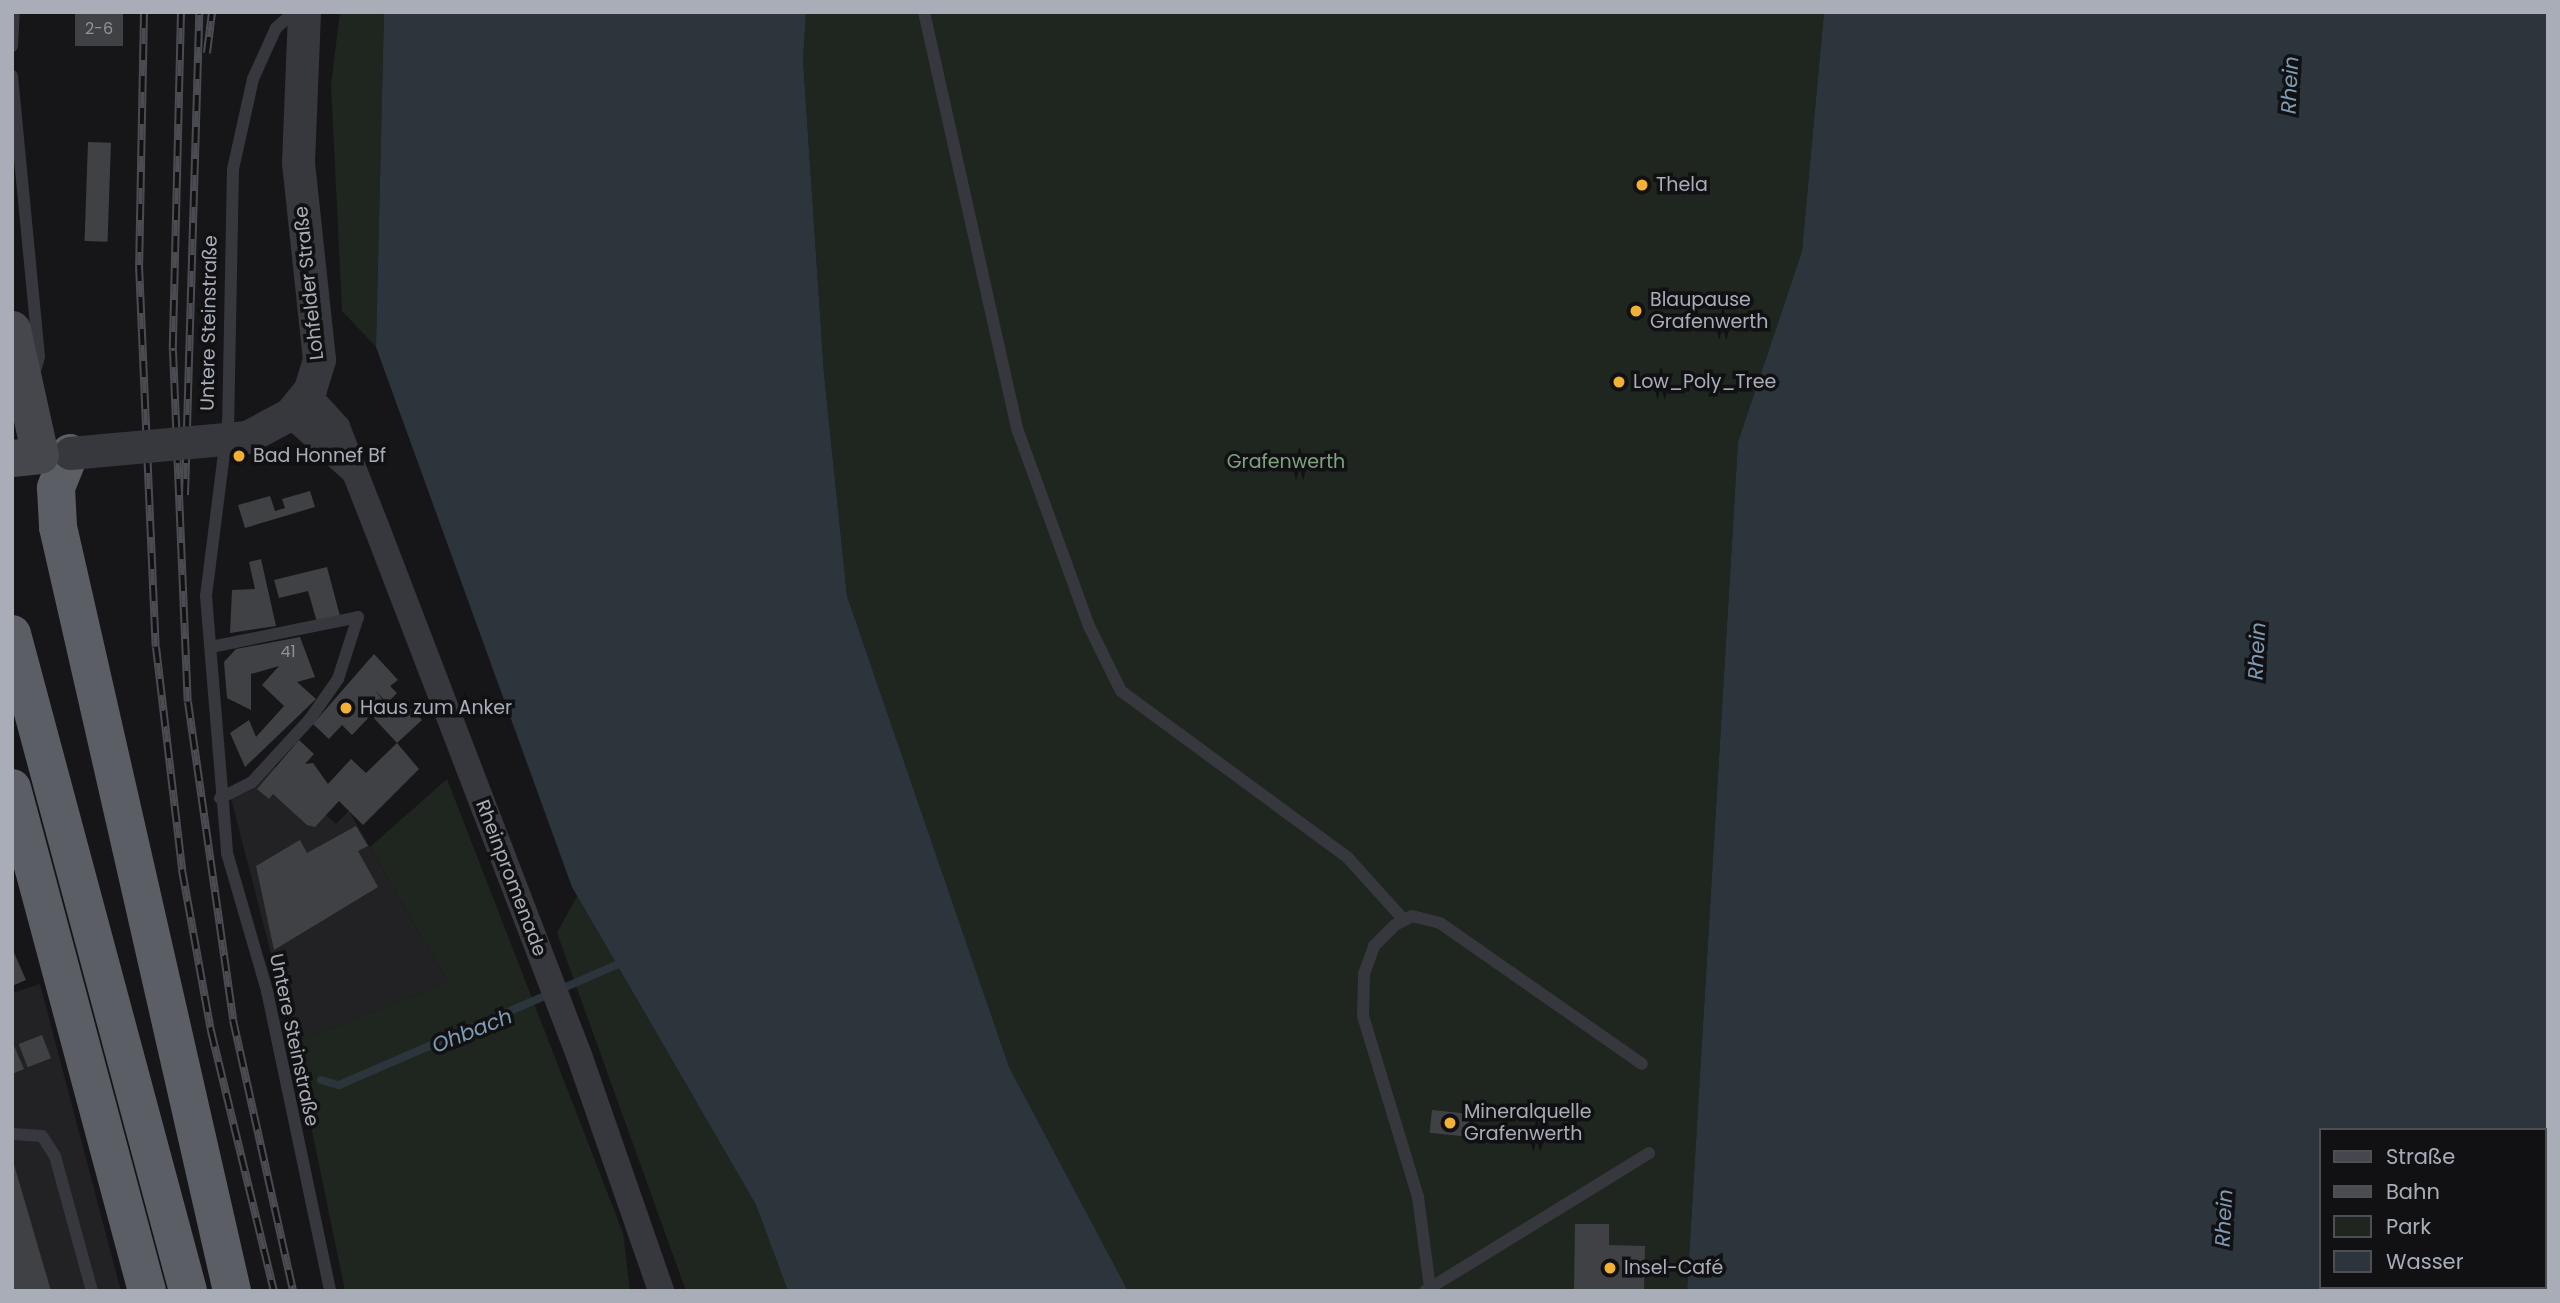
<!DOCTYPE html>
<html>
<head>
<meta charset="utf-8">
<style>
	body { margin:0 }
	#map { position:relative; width:2560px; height:1303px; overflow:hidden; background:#161618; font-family:Poppins,sans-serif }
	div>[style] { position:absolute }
	.built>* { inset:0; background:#222225 }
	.green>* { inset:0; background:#1e261f }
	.water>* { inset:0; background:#2c353c }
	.stream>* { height:8px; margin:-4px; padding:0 4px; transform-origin:4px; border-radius:4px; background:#2c353c }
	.building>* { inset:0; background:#404145; transform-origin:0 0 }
	.service>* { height:12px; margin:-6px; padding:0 6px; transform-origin:6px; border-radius:6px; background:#37383d }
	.minor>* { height:26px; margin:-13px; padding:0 13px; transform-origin:13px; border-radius:13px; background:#37383d }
	.tertiary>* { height:33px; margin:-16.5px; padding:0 16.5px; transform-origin:16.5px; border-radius:16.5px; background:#37383d }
	.secondary>* { height:37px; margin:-18.5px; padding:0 18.5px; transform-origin:18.5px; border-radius:18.5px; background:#45474d }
	.trunk>* { height:38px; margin:-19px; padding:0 19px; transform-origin:19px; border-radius:19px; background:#5b5e65 }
	.rail>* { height:8px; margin-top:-4px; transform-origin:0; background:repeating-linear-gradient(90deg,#111113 0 16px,#4a4c52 0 32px); box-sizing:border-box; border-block:2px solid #4a4c52 }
	.tertiary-bridge>* { height:33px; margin:-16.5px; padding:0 16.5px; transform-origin:16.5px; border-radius:16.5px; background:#37383d }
	.secondary-bridge>* { height:37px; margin:-18.5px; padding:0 18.5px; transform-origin:18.5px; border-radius:18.5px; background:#45474d }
	.dots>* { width:19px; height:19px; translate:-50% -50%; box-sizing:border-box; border:4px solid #111113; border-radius:50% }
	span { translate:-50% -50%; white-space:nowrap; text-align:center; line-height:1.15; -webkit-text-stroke:7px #111113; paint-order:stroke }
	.number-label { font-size:16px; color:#8e929b }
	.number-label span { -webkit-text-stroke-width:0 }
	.poi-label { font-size:19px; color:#a8adb8 }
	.left { translate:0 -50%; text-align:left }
	.street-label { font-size:19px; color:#a8adb8 }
	.park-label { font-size:19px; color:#7fa381 }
	.water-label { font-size:21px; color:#7f9bb3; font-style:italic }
	.frame { position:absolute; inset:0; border:14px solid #a8adb8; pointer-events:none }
	.legend { position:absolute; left:2319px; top:1128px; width:228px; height:161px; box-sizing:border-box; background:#111113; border:2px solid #4d4f55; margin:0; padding:9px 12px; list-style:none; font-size:21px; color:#a8adb8 }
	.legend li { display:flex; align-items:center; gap:14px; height:35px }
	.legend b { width:35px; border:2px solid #4d4f55 }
</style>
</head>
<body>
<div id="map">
	<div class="built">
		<div style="clip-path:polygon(266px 759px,336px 824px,349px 811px,448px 982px,294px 1043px,231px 798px)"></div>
		<div style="clip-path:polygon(40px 984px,121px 1291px,12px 1291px,12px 993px)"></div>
	</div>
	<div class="green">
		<div style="clip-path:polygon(340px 12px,384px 12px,376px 347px,342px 311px,331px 85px)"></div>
		<div style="clip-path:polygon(806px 12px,1824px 12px,1802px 251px,1738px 442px,1687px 1291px,1128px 1291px,1009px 1067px,847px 596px,824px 374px,803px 60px)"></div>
		<div style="clip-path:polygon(447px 779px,623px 1233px,630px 1291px,345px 1291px,294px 1043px,448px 982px,370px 847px)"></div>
		<div style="clip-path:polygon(577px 896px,756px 1205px,788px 1291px,686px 1291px,557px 933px)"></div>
	</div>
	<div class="water">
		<div style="clip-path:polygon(384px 12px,806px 12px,803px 60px,824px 374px,847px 596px,1009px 1067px,1128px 1291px,788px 1291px,756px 1205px,572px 887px,376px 347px)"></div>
		<div style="clip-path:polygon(evenodd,1824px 12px,2548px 12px,2548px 1291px,1687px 1291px,1738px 442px,1802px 251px,1824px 12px,2320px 1130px,2544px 1130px,2544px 1287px,2320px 1287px,2320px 1130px)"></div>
	</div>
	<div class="stream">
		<div style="left:321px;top:1080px;width:19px;rotate:16deg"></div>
		<div style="left:339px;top:1085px;width:307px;rotate:-23.4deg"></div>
		<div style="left:621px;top:963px;width:10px;rotate:24deg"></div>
	</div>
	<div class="building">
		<div style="left:75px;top:12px;width:48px;height:34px"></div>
		<div style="left:88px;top:142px;width:23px;height:99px;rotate:2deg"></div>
		<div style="clip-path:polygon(310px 491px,315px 507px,245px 528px,238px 505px,270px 496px,275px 511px,285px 508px,282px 499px)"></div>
		<div style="clip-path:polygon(261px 559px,276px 626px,230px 633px,232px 590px,255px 589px,249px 562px)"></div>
		<div style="clip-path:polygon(327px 567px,340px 616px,317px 622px,308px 591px,279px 598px,274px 580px)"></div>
		<div style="clip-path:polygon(300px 637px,315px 677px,297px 682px,316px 699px,245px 767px,230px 733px,249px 720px,256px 737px,284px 706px,262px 685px,279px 666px,251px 674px,251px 710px,227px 698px,224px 662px,236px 649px)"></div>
		<div style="clip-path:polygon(374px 654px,398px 680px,390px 686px,397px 693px,387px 703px,375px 690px,394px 715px,406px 704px,422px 720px,397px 743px,371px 715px,352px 735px,342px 725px,329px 739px,313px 724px)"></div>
		<div style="clip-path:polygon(299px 740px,314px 754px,305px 764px,313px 763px,328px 784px,351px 759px,366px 773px,397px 743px,419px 769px,363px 825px,339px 801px,315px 827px,307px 825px,273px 794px,269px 799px,257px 789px)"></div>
		<div style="clip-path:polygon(356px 826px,368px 846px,358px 851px,378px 887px,274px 950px,256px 866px,300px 840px,307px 853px)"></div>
		<div style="clip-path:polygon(12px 948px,26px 980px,12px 986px)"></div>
		<div style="left:42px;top:1035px;width:25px;height:25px;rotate:69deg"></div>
		<div style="clip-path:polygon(12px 1041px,24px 1069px,12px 1074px)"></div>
		<div style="left:1432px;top:1110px;width:38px;height:23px;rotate:6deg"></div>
		<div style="clip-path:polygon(12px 1161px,13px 1161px,51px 1291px,12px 1291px)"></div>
		<div style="clip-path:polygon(1575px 1224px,1609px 1224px,1609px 1245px,1645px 1246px,1644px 1291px,1574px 1291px)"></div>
	</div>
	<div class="service">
		<div style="left:294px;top:12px;width:24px;rotate:138deg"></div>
		<div style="left:276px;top:28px;width:56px;rotate:114.3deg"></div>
		<div style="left:253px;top:79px;width:92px;rotate:102.5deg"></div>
		<div style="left:233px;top:169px;width:253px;rotate:91.1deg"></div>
		<div style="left:228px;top:422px;width:175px;rotate:97.2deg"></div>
		<div style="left:206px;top:596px;width:258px;rotate:85.3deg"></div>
		<div style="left:227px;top:853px;width:144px;rotate:73.8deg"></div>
		<div style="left:267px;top:991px;width:307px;rotate:78.1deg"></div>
		<div style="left:924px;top:12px;width:429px;rotate:77.4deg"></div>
		<div style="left:1018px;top:431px;width:208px;rotate:70deg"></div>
		<div style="left:1089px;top:626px;width:72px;rotate:63.8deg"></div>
		<div style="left:1121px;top:691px;width:282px;rotate:36.3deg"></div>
		<div style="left:1348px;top:858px;width:84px;rotate:47.9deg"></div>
		<div style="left:12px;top:46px;width:34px;rotate:-87deg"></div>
		<div style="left:12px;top:76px;width:282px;rotate:84.5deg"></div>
		<div style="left:39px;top:357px;width:18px;rotate:106deg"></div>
		<div style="left:211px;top:647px;width:150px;rotate:-11.5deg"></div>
		<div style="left:358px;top:617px;width:65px;rotate:107.9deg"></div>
		<div style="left:338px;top:679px;width:49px;rotate:125deg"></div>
		<div style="left:310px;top:719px;width:86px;rotate:132.6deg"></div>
		<div style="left:252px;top:782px;width:36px;rotate:153deg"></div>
		<div style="left:12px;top:1134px;width:30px;rotate:4deg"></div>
		<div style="left:42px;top:1136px;width:24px;rotate:57deg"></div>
		<div style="left:55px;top:1156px;width:140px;rotate:74.7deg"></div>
		<div style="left:1430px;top:1288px;width:92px;rotate:-97.5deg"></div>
		<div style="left:1418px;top:1197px;width:189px;rotate:-106.9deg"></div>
		<div style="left:1363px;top:1016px;width:42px;rotate:-88.6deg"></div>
		<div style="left:1364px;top:974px;width:30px;rotate:-70deg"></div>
		<div style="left:1374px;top:946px;width:30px;rotate:-45deg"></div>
		<div style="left:1395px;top:925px;width:19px;rotate:-28deg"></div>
		<div style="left:1412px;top:916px;width:29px;rotate:14deg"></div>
		<div style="left:1440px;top:923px;width:246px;rotate:34.9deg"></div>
		<div style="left:1425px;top:1291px;width:263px;rotate:-31.6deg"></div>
	</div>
	<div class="minor">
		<div style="left:307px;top:394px;width:45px;rotate:47.7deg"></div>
		<div style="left:337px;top:427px;width:106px;rotate:68.5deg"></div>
		<div style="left:376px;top:526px;width:567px;rotate:69.01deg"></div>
		<div style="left:579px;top:1055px;width:250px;rotate:70.8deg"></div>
		<div style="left:290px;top:414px;width:82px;rotate:42deg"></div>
	</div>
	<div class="tertiary">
		<div style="left:290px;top:414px;width:32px;rotate:-51deg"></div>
		<div style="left:310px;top:389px;width:31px;rotate:-73deg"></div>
		<div style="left:319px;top:359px;width:198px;rotate:-96.1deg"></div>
		<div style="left:298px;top:162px;width:150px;rotate:-87.7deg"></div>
	</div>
	<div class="secondary">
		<div style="left:12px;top:458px;width:28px;rotate:-6deg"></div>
	</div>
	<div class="trunk">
		<div style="left:70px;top:453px;width:38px;rotate:112deg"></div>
		<div style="left:56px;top:488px;width:39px;rotate:87deg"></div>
		<div style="left:58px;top:527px;width:784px;rotate:77.17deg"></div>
		<div style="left:12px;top:634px;width:680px;rotate:75deg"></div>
		<div style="left:12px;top:788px;width:521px;rotate:74.98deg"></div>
	</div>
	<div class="rail">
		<div style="left:144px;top:12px;width:253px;rotate:91.1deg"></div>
		<div style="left:139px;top:265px;width:382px;rotate:87.5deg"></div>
		<div style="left:156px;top:647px;width:225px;rotate:83.3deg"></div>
		<div style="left:182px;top:870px;width:164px;rotate:79.8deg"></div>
		<div style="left:211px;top:1031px;width:268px;rotate:76.4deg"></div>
		<div style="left:181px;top:12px;width:339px;rotate:91.4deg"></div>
		<div style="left:173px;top:351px;width:351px;rotate:87.6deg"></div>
		<div style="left:188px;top:702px;width:321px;rotate:81.9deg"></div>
		<div style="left:233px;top:1020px;width:278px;rotate:77.5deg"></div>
		<div style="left:207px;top:53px;width:41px;rotate:-83deg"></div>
		<div style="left:185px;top:495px;width:483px;rotate:-88.3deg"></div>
	</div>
	<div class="tertiary-bridge">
		<div style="left:70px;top:453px;width:178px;rotate:-5.2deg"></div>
		<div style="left:247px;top:437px;width:49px;rotate:-28.1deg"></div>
	</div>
	<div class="secondary-bridge">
		<div style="left:12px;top:329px;width:129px;rotate:77.5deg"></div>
	</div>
	<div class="dots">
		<div style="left:1642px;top:185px;background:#f2b134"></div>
		<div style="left:1636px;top:311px;background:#f2b134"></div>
		<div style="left:1619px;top:382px;background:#f2b134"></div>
		<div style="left:239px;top:456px;background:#f2b134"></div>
		<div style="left:346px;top:708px;background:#f2b134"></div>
		<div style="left:1450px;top:1123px;background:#f2b134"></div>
		<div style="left:1610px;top:1268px;background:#f2b134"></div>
	</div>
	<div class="number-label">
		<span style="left:99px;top:29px">2-6</span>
		<span style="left:288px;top:652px">41</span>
	</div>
	<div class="poi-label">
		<span class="left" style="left:1656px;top:185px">Thela</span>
		<span class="left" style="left:1650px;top:311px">Blaupause<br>Grafenwerth</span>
		<span class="left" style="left:1633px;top:382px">Low_Poly_Tree</span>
		<span class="left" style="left:253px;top:456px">Bad Honnef Bf</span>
		<span class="left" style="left:360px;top:708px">Haus zum Anker</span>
		<span class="left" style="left:1464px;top:1123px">Mineralquelle<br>Grafenwerth</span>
		<span class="left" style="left:1624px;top:1268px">Insel-Café</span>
	</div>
	<div class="street-label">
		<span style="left:309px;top:283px;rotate:-96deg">Lohfelder Straße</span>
		<span style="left:209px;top:323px;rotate:-89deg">Untere Steinstraße</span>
		<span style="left:511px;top:878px;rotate:69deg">Rheinpromenade</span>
		<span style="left:294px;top:1040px;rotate:78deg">Untere Steinstraße</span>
	</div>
	<div class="park-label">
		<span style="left:1286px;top:462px">Grafenwerth</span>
	</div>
	<div class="water-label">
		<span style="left:2290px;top:85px;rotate:-87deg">Rhein</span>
		<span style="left:2257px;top:651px;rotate:-87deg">Rhein</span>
		<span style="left:472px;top:1031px;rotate:-22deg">Ohbach</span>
		<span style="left:2224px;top:1218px;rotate:-87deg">Rhein</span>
	</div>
	<div class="frame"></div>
	<ul class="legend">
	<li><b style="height:9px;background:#45474d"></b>Straße</li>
	<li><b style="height:9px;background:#4a4c52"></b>Bahn</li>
	<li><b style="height:19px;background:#1e261f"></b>Park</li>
	<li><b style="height:19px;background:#2c353c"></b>Wasser</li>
	</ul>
</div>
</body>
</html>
